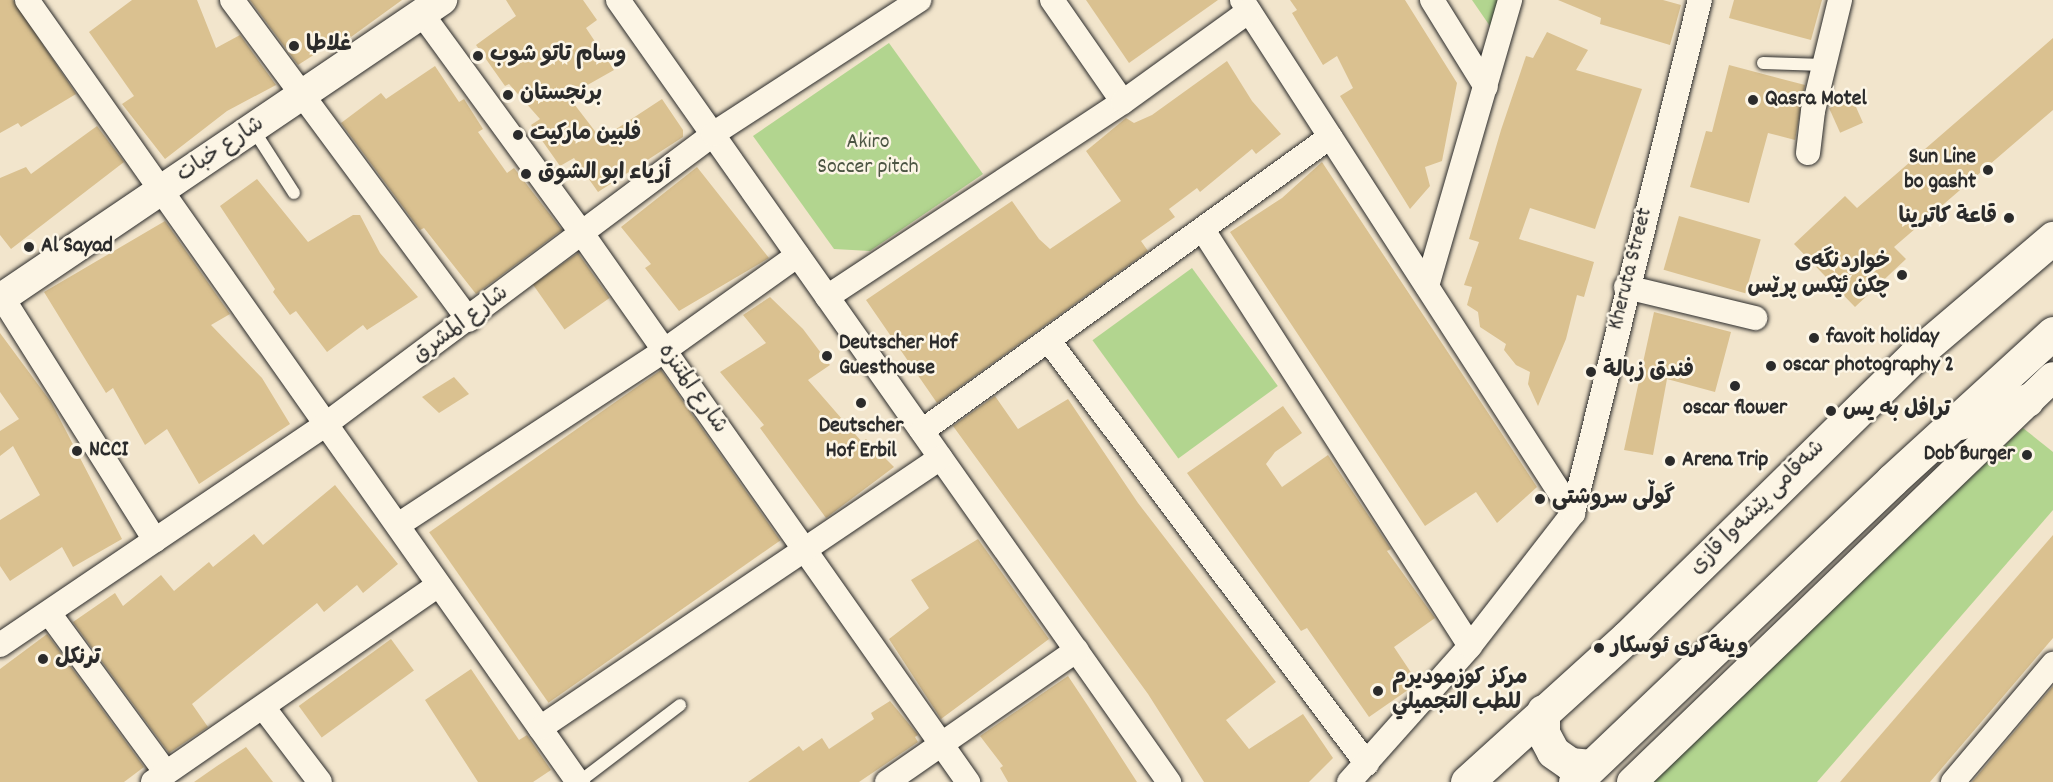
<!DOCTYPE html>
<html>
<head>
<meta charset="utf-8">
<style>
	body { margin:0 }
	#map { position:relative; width:2053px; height:782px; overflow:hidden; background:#f2e5cc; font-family:Dekko,"Playpen Sans Arabic",sans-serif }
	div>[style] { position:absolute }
	.green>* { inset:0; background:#b2d58f; transform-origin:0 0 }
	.building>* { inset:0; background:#dac190; transform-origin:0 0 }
	.roads { filter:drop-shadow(0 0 2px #2b2b2b) drop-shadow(0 0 2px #2b2b2b) }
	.service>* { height:12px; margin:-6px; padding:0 6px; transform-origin:6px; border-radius:6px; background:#fcf5e5 }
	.minor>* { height:24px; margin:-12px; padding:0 12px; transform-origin:12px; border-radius:12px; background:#fcf5e5 }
	.tertiary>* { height:30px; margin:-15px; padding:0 15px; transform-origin:15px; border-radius:15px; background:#fcf5e5 }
	.trunk>* { height:33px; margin:-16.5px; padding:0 16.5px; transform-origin:16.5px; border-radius:16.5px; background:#fcf5e5 }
	.dots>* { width:16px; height:16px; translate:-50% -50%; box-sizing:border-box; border:3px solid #fcf5e5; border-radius:50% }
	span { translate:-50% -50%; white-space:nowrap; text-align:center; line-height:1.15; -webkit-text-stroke:5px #fcf5e5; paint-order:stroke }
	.poi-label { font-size:22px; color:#2b2b2b; font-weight:700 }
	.left { translate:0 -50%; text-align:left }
	.right { translate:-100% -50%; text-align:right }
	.park-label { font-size:22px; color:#4d5644 }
	.street-label { font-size:22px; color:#2b2b2b }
</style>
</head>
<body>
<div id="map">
	<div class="green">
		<div style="clip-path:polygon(1472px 0,1502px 0,1494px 32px)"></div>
		<div style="clip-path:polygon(889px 43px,983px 174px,870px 251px,834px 249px,753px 136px)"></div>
		<div style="left:1192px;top:268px;width:146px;height:123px;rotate:54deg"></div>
		<div style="clip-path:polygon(2023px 428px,2053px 452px,2053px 510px,1817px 782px,1650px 782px)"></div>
	</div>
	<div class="building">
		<div style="clip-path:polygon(0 0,13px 0,76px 94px,21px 127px,18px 123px,0 133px)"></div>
		<div style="clip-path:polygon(132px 0,197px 0,216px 48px,240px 35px,276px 85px,227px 111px,165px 159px,122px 104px,134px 96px,89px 32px)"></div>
		<div style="clip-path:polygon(250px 0,402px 0,351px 37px,348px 33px,298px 65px)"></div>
		<div style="clip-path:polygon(506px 0,583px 0,597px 20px,586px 28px,614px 70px,568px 96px,601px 139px,662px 99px,683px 130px,683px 137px,598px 192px,574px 158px,560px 166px,531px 125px,540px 119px,509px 84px,505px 86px,476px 45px,516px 16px)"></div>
		<div style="clip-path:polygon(1086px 0,1218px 0,1129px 63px)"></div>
		<div style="clip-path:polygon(1290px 0,1405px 0,1457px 83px,1442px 161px,1425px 167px,1430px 186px,1410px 209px,1340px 96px,1353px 88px,1337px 56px,1323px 65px,1292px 13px,1297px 10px)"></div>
		<div style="clip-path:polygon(1558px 0,1663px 0,1681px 5px,1670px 45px,1600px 24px,1601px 18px)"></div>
		<div style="clip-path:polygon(1734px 0,1822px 0,1811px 40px,1729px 18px)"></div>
		<div style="clip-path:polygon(1547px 32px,1588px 50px,1576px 70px,1642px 89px,1595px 229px,1530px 208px,1519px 239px,1594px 262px,1584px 297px,1577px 295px,1566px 339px,1538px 406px,1528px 384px,1530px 372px,1516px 365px,1504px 350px,1506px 344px,1480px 327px,1478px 312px,1467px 305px,1472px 287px,1464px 285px,1479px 242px,1469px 239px,1501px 130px,1526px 56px,1533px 58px)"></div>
		<div style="clip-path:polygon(2053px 38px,2053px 110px,1894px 247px,1906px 259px,1855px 307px,1794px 244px,1845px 196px,1857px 208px)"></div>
		<div style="clip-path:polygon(1227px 61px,1252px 101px,1281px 134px,1256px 154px,1252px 149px,1200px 192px,1197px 188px,1169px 209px,1175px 217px,1141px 241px,1148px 251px,937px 403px,866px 300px,1012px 201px,1039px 239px,1050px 249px,1121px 201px,1086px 151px,1126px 118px,1134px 123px,1152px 115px)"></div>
		<div style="clip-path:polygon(1729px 65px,1805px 85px,1795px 140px,1768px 133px,1749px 203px,1690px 187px,1706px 131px,1712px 132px)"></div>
		<div style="clip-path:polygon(435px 66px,459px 102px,464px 99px,483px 129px,478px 132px,507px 173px,514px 168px,562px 230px,476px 294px,424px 228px,420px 230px,341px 123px,381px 93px,386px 99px)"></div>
		<div style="left:1852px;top:98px;width:27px;height:25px;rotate:66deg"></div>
		<div style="clip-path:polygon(97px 126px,124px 162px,11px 249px,0 235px,0 178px,26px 167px,31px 174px)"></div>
		<div style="clip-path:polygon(1322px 162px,1537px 487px,1497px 523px,1476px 492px,1425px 526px,1230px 232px,1282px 198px)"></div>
		<div style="clip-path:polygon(697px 167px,769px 258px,679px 311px,645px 268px,651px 264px,621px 227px)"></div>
		<div style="clip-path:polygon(257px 179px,308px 242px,353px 215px,360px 215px,380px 253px,418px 297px,367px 330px,363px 325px,327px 352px,296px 311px,290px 315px,273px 292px,275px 289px,220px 206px)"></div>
		<div style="left:1679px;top:216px;width:85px;height:56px;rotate:16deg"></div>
		<div style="clip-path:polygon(165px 221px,230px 314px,211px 325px,262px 378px,290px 424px,199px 484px,167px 429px,145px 445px,113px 388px,106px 393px,44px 292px)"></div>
		<div style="left:578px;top:253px;width:55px;height:55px;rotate:55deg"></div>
		<div style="clip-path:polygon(770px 297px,803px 329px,830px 365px,808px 380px,862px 442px,866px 439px,894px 467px,826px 518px,760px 428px,764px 425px,720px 372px,766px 343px,743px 315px)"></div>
		<div style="clip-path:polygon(1654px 312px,1731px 332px,1715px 392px,1667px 379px,1653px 455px,1624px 450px)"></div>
		<div style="clip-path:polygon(0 333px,51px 402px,122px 539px,73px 567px,62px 547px,10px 581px,0 566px,0 520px,40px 495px,13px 446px,0 456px,0 431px,19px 419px,0 392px)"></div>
		<div style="left:661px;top:370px;width:208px;height:283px;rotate:55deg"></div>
		<div style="clip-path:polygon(454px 377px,469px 394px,439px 413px,422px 397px)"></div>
		<div style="clip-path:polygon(995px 396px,1018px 429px,1068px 399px,1138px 503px,1276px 682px,1226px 720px,1249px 749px,1303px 714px,1333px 758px,1309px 782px,1204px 782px,1148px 694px,953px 426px)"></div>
		<div style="clip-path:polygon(1283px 406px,1302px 433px,1275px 452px,1266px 464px,1282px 487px,1328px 455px,1391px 549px,1387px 551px,1435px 618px,1394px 647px,1418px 683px,1369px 717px,1307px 628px,1301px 631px,1187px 473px)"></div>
		<div style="clip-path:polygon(335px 485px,398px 564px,363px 593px,357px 585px,324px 612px,317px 603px,231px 672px,192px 704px,208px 727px,169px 753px,73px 622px,115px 593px,123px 606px,161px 575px,174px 591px,209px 562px,213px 567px,254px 534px,263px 545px)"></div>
		<div style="clip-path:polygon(2053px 535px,2053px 638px,1930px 782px,1840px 782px)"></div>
		<div style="clip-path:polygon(978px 539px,1049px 639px,941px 719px,889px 639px,929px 608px,911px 580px)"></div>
		<div style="clip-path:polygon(47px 634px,144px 767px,124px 782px,0 782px,0 669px)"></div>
		<div style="left:391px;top:639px;width:39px;height:114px;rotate:54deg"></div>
		<div style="clip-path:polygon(471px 669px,519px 740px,527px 735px,551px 770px,533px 782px,478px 782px,425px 700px)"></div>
		<div style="clip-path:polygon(1068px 676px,1088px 706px,1137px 782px,1008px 782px,1000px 768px,1003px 766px,980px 736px)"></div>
		<div style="clip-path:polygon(2053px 686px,2053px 782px,1972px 782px)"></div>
		<div style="clip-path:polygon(890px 701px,918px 735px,915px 737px,918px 742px,859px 782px,748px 782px,799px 746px,803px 751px,822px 738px,829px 749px,874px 719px,871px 713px)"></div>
		<div style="clip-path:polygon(246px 747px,273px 782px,194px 782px,217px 766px)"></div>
	</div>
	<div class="roads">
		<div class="service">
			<div style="left:1763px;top:63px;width:61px;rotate:1.9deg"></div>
			<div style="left:253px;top:129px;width:76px;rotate:57.4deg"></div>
			<div style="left:579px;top:782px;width:127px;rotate:-37.3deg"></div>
		</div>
		<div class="minor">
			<div style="left:27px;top:0;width:957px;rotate:54.83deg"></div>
			<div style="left:232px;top:0;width:398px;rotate:53.5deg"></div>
			<div style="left:618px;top:0;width:957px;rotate:54.83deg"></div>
			<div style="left:1052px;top:0;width:124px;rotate:55.2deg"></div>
			<div style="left:1242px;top:0;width:611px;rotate:57.17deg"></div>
			<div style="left:1432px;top:0;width:102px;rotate:58.2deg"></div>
			<div style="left:422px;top:14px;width:270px;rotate:53.9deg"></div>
			<div style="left:581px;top:232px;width:673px;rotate:54.87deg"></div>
			<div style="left:1808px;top:153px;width:42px;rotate:-83.2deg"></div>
			<div style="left:1813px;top:111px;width:114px;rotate:-76.3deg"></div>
			<div style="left:1203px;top:230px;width:494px;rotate:57.3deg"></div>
			<div style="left:1427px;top:286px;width:298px;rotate:-73.8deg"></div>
			<div style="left:1626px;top:287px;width:133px;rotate:13.5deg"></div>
			<div style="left:0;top:294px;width:291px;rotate:57.8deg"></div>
			<div style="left:827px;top:297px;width:354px;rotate:-33.4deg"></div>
			<div style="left:1123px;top:102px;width:155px;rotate:-35.8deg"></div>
			<div style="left:1049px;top:341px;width:529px;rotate:53.07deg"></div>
			<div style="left:922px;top:431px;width:503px;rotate:-35.78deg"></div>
			<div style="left:398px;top:525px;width:319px;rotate:-33.2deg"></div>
			<div style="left:665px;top:350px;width:163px;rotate:-35.5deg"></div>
			<div style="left:49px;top:613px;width:198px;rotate:53.8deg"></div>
			<div style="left:0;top:645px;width:394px;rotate:-34.1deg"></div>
			<div style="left:326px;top:424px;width:484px;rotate:-36.8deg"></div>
			<div style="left:713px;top:134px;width:246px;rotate:-33deg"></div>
			<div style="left:263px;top:707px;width:94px;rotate:52.8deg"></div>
			<div style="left:540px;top:728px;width:483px;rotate:-34deg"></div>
			<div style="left:153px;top:782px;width:347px;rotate:-34.6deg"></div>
			<div style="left:887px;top:782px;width:231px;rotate:-34.8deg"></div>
			<div style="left:1349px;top:782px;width:182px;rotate:-48.3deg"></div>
			<div style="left:1470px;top:646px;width:168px;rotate:-52.2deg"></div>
			<div style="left:1573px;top:513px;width:528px;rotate:-76.1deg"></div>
			<div style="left:1953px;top:782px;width:155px;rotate:-49.7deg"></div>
		</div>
		<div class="tertiary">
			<div style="left:0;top:299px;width:534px;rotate:-34.08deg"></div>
			<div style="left:1632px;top:782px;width:584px;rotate:-43.89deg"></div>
		</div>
		<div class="trunk">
			<div style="left:1960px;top:423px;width:71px;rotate:-18.9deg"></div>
			<div style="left:1543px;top:711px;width:22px;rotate:90deg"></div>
			<div style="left:1543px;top:733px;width:21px;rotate:62deg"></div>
			<div style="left:1553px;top:752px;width:21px;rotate:35deg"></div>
			<div style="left:1570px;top:764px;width:21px;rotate:5deg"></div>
			<div style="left:1467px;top:782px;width:216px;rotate:-42.2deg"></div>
			<div style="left:1627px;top:637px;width:400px;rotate:-44.4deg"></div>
			<div style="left:1913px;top:357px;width:184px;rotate:-40.4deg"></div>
			<div style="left:1575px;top:782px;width:438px;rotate:-43.6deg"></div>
			<div style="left:1892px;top:480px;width:218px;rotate:-42.4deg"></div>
		</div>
	</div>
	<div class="dots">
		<div style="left:294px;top:46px;background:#2b2b2b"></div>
		<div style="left:478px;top:56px;background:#2b2b2b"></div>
		<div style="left:508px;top:95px;background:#2b2b2b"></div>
		<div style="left:1753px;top:100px;background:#2b2b2b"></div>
		<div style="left:518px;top:135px;background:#2b2b2b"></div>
		<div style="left:1988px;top:170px;background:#2b2b2b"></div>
		<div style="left:526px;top:174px;background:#2b2b2b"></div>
		<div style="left:2009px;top:218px;background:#2b2b2b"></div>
		<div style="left:29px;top:247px;background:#2b2b2b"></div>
		<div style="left:1902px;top:275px;background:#2b2b2b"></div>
		<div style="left:1814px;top:338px;background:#2b2b2b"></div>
		<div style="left:827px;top:356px;background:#2b2b2b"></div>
		<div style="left:1771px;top:366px;background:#2b2b2b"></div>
		<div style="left:1591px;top:372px;background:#2b2b2b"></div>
		<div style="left:1735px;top:386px;background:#2b2b2b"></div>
		<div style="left:861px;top:403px;background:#2b2b2b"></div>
		<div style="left:1831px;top:411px;background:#2b2b2b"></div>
		<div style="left:77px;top:451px;background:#2b2b2b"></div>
		<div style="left:2027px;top:455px;background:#2b2b2b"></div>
		<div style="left:1670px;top:461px;background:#2b2b2b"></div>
		<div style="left:1540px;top:499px;background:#2b2b2b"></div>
		<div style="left:1599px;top:648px;background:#2b2b2b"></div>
		<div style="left:43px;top:659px;background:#2b2b2b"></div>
		<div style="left:1378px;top:691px;background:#2b2b2b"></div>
	</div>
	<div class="poi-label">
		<span class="left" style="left:306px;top:46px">غلاطا</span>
		<span class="left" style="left:490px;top:56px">وسام تاتو شوب</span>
		<span class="left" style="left:520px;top:95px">برنجستان</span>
		<span class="left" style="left:1765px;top:100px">Qasra Motel</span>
		<span class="left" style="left:530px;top:135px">فلبين ماركيت</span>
		<span class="right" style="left:1976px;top:170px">Sun Line<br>bo gasht</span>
		<span class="left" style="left:538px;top:174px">أزياء ابو الشوق</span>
		<span class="right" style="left:1997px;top:218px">قاعة كاترينا</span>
		<span class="left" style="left:41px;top:247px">Al Sayad</span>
		<span class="right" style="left:1890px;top:275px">خواردنگەی<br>چکن ئێکس پرێس</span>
		<span class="left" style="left:1826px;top:338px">favoit holiday</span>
		<span class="left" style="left:839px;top:356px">Deutscher Hof<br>Guesthouse</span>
		<span class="left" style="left:1783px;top:366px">oscar photography 2</span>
		<span class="left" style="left:1603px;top:372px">فندق زبالة</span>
		<span style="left:1735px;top:409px">oscar flower</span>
		<span class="left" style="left:1843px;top:411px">ترافل به يس</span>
		<span style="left:861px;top:439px">Deutscher<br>Hof Erbil</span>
		<span class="left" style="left:89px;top:451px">NCCI</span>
		<span class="right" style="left:2015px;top:455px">Dob Burger</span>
		<span class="left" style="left:1682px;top:461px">Arena Trip</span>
		<span class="left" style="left:1552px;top:499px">گوڵی سروشتی</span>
		<span class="left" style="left:1611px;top:648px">وينةكرى ئوسكار</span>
		<span class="left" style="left:55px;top:659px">ترنكل</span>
		<span class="left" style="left:1392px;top:691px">مركز كوزموديرم<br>للطب التجميلي</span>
	</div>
	<div class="park-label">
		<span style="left:868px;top:155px">Akiro<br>Soccer pitch</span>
	</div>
	<div class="street-label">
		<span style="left:221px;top:150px;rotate:-34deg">شارع خبات</span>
		<span style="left:1631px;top:269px;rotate:-76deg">Kheruta Street</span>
		<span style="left:461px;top:325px;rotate:-37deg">شارع المشرق</span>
		<span style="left:692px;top:389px;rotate:55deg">شارع المتنزه</span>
		<span style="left:1758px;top:508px;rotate:-45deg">شەقامی پێشەوا قازی</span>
	</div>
</div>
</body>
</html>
